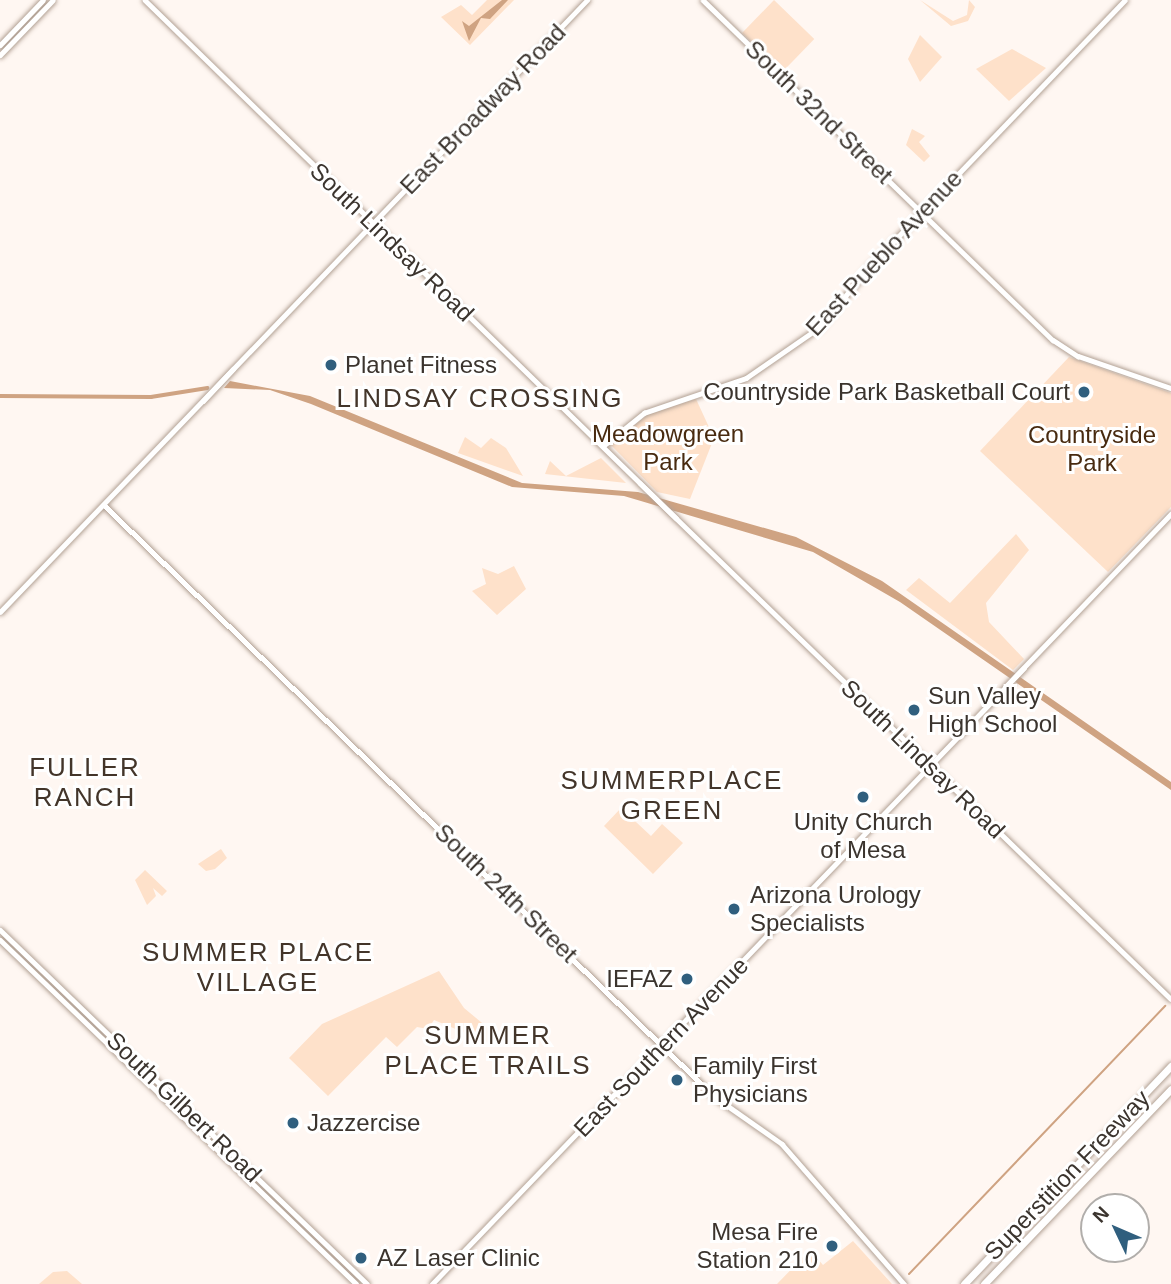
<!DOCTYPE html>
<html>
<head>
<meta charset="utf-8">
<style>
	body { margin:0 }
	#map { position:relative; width:1171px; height:1284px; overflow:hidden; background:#fff7f2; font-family:Helvetica,sans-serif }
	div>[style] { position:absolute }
	.green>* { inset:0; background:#fee1ca; transform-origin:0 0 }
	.water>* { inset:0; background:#cfa382 }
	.stream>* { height:2px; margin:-1px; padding:0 1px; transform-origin:1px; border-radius:1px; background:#cfa382 }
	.canal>* { height:3.5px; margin:-1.75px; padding:0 1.75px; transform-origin:1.75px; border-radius:1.75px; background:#cfa382 }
	.roads { filter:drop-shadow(0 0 2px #b2a194) drop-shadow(0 0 2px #b2a194) }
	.secondary>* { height:4.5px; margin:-2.25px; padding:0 2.25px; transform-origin:2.25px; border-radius:2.25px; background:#fff }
	.primary>* { height:5px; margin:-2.5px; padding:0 2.5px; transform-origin:2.5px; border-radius:2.5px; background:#fff }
	.highway>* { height:7px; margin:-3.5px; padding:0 3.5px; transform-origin:3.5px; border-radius:3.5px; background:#fff }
	.dots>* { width:19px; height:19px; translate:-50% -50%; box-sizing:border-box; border:4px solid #fff; border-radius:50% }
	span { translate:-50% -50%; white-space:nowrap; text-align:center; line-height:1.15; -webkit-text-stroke:6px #fff; paint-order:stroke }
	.street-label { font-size:24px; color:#3b342e }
	.poi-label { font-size:24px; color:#3b342e }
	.left { translate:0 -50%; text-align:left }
	.right { translate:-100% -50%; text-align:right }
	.park-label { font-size:24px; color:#482a0f }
	.neighbourhood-label { font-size:26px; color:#43352a; letter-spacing:2px }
	.north { position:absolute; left:1080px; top:1193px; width:70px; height:70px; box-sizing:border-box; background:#fff; border:2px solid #b1aeab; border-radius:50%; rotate:314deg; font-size:19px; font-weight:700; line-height:28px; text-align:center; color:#3b342e }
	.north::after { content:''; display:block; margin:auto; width:24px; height:32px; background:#305f7e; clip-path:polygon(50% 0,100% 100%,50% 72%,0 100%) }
</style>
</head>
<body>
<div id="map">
	<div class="green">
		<div style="clip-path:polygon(487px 0,514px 0,470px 45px,441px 17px,461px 5px,472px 15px)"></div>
		<div style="left:774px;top:0;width:56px;height:46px;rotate:44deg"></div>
		<div style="clip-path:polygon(920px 0,953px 21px,967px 15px,969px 0,975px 7px,968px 21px,951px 26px)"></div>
		<div style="clip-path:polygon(920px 35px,942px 57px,920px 82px,908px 59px)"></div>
		<div style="clip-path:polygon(1012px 49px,1046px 68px,1009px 101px,976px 69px)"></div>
		<div style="clip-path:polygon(912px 129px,925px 136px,919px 142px,930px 156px,924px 162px,906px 145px)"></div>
		<div style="clip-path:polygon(1069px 357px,1171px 393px,1171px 507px,1108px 572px,980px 451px)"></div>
		<div style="clip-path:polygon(696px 399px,714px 438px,690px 499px,657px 492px,610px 444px,649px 414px)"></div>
		<div style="clip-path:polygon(465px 437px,481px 448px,491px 438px,506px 448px,523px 476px,458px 453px)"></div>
		<div style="clip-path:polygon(601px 458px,626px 483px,545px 474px,550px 461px,566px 476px)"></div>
		<div style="clip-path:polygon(1016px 534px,1029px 550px,986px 603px,989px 622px,1024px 659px,1013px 670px,906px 590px,919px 578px,950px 603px)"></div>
		<div style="clip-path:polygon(514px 566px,526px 589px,497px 615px,472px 591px,486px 584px,482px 568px,498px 574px)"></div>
		<div style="clip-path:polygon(621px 808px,651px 836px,662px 824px,683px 843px,653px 874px,604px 826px)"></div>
		<div style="clip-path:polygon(221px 849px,227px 858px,215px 869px,206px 871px,198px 864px)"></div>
		<div style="clip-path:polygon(145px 870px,167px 891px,162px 896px,153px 888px,156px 896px,147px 905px,135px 880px)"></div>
		<div style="clip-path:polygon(439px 971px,464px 1008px,499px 1037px,494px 1045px,434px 1020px,428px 1029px,417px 1027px,397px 1047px,386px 1037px,328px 1096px,289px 1058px,322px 1024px)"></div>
		<div style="clip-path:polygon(853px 1241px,892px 1284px,777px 1284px,810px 1250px,823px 1265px)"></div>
		<div style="clip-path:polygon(67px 1271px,82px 1284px,39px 1284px,53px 1272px)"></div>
	</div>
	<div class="water">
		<div style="clip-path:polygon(502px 0,508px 0,490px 19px,481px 18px,469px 41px,462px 21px,469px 26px)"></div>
		<div style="clip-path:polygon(230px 381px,310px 396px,522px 483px,638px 492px,796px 537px,882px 581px,1171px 782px,1171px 790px,900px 602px,813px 552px,624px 496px,512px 487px,311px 404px,270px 390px,224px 388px)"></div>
	</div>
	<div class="stream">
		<div style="left:909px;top:1274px;width:371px;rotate:-46.3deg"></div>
	</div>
	<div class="canal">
		<div style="left:0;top:396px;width:151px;rotate:0.4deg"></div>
		<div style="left:151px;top:397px;width:57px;rotate:-9.1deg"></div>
	</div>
	<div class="roads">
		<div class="secondary">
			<div style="left:145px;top:0;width:742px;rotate:44.29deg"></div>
			<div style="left:703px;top:0;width:488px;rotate:44.2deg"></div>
			<div style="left:1053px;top:340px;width:30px;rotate:33deg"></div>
			<div style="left:1078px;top:356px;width:98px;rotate:19deg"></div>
			<div style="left:203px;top:401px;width:44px;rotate:-46.8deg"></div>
			<div style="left:603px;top:446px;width:53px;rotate:-38.8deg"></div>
			<div style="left:644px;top:413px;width:108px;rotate:-18.9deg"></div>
			<div style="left:746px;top:378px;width:90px;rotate:-34.6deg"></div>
			<div style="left:820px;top:327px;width:79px;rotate:-50.7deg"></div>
			<div style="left:870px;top:266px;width:368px;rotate:-46.2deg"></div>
			<div style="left:640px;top:483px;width:740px;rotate:44.18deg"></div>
			<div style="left:104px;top:505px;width:851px;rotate:44.1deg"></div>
			<div style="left:715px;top:1097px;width:82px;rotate:35deg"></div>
			<div style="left:782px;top:1144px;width:186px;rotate:48.9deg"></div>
			<div style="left:0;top:612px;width:848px;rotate:-46.19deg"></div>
			<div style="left:1005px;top:687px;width:240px;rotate:-46.2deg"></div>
			<div style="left:432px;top:1284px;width:854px;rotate:-46.14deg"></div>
		</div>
		<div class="primary">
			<div style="left:0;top:45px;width:62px;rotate:-46.3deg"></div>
			<div style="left:0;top:55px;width:76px;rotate:-46.1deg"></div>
			<div style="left:0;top:930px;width:510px;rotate:43.97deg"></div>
			<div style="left:0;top:940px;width:495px;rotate:44deg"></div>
		</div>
		<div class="highway">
			<div style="left:964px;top:1284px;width:301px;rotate:-46.5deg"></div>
			<div style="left:984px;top:1284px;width:270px;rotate:-46.2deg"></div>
		</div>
	</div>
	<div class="dots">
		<div style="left:331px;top:365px;background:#305f7e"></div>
		<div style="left:1084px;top:392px;background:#305f7e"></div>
		<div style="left:914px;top:710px;background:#305f7e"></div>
		<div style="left:863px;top:797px;background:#305f7e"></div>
		<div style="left:734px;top:909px;background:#305f7e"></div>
		<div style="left:687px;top:979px;background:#305f7e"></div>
		<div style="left:677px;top:1080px;background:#305f7e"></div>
		<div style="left:293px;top:1123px;background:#305f7e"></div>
		<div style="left:832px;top:1246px;background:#305f7e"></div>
		<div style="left:361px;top:1258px;background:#305f7e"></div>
	</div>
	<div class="street-label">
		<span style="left:483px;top:109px;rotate:-46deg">East Broadway Road</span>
		<span style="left:819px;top:112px;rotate:44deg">South 32nd Street</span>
		<span style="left:392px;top:242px;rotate:44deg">South Lindsay Road</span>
		<span style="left:884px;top:253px;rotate:-47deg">East Pueblo Avenue</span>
		<span style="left:923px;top:759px;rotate:44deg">South Lindsay Road</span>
		<span style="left:506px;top:893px;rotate:44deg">South 24th Street</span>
		<span style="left:661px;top:1047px;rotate:-46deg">East Southern Avenue</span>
		<span style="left:184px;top:1107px;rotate:44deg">South Gilbert Road</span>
		<span style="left:1067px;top:1175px;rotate:-46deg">Superstition Freeway</span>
	</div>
	<div class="poi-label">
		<span class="left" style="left:345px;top:365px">Planet Fitness</span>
		<span class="right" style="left:1070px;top:392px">Countryside Park Basketball Court</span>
		<span class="left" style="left:928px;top:710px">Sun Valley<br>High School</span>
		<span style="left:863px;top:836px">Unity Church<br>of Mesa</span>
		<span class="left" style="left:750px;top:909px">Arizona Urology<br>Specialists</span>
		<span class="right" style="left:673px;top:979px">IEFAZ</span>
		<span class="left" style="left:693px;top:1080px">Family First<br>Physicians</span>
		<span class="left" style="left:307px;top:1123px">Jazzercise</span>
		<span class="right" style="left:818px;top:1246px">Mesa Fire<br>Station 210</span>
		<span class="left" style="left:377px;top:1258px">AZ Laser Clinic</span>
	</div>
	<div class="park-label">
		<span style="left:668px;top:448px">Meadowgreen<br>Park</span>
		<span style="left:1092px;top:449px">Countryside<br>Park</span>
	</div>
	<div class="neighbourhood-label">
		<span style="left:480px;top:399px">LINDSAY CROSSING</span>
		<span style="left:85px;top:783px">FULLER<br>RANCH</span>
		<span style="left:672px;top:796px">SUMMERPLACE<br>GREEN</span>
		<span style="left:258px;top:968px">SUMMER PLACE<br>VILLAGE</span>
		<span style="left:488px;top:1051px">SUMMER<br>PLACE TRAILS</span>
	</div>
	<div class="north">N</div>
</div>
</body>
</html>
